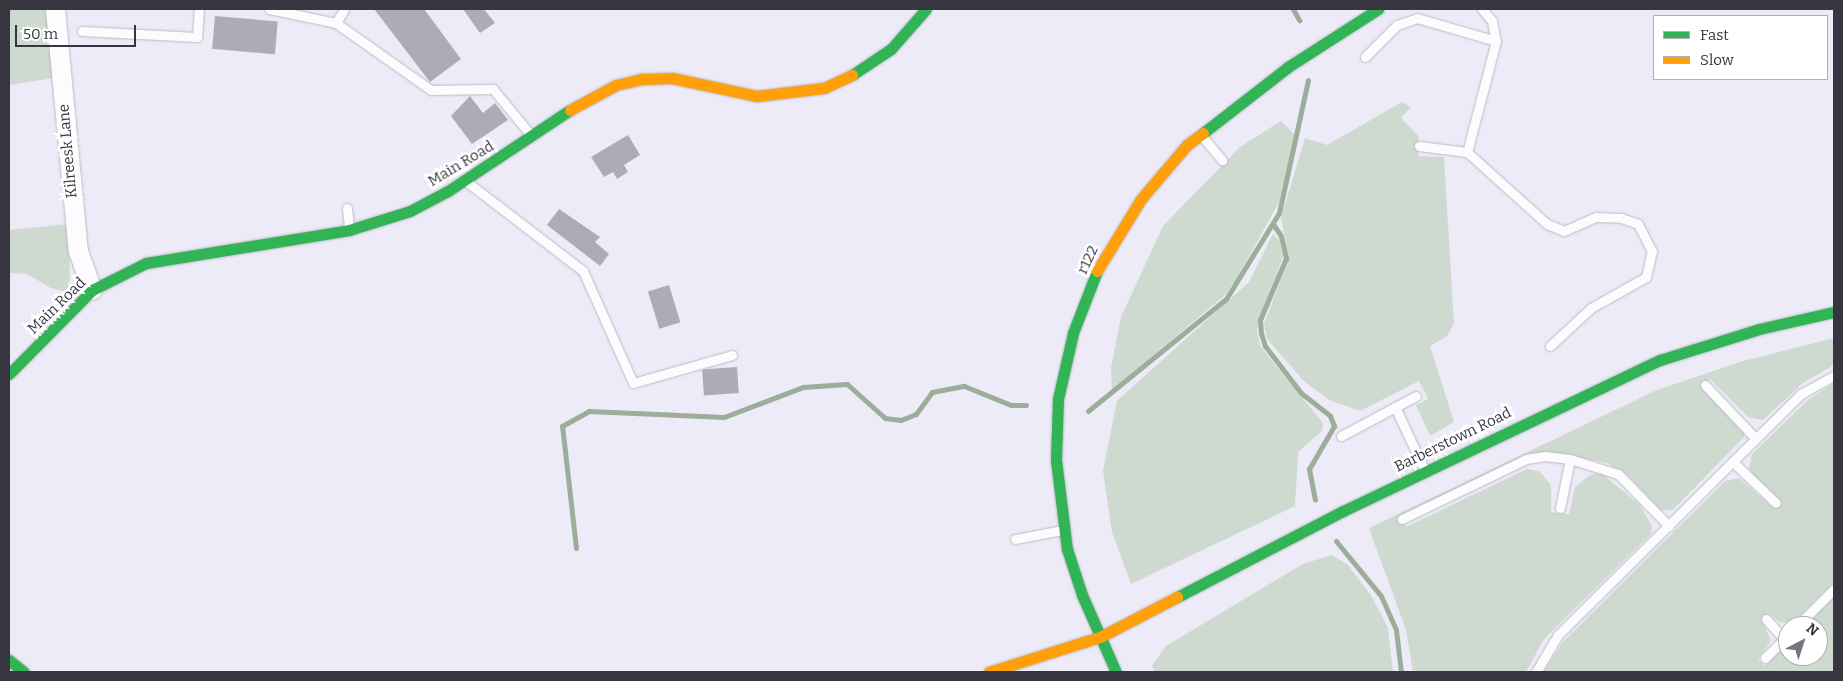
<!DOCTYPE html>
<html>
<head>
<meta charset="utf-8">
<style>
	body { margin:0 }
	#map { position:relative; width:1843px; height:681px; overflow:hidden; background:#ecebf7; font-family:Bitter,serif }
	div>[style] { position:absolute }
	.green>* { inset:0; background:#ced9cf }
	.stream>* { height:5px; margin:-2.5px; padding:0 2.5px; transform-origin:2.5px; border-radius:2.5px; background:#9cae9a }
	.building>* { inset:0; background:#adacb5; transform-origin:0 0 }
	.roads { filter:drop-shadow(0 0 1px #bcbbc4) drop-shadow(0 0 1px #bcbbc4) }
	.lane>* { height:9px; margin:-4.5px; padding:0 4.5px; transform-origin:4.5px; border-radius:4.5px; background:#fcfcfe }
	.street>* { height:19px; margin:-9.5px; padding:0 9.5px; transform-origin:9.5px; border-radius:9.5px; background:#fcfcfe }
	.fast>* { height:11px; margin:-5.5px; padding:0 5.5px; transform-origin:5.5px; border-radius:5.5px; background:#30b455 }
	.slow>* { height:11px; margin:-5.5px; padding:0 5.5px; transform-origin:5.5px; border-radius:5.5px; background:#ff9f0a }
	span { translate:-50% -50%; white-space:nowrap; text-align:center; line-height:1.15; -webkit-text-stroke:5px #fff; paint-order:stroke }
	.street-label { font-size:15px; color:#373640 }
	.frame { position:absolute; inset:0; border:10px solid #373640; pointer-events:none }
	.legend { position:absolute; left:1653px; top:15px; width:175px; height:65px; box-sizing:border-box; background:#fff; border:1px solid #afafb3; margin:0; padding:6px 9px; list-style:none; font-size:15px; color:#373640 }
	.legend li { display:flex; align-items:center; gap:10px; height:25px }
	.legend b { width:25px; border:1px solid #afafb3 }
	.north { position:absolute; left:1778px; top:616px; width:50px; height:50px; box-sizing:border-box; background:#fff; border:1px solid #afafb3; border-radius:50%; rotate:40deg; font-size:14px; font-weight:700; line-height:20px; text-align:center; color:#373640 }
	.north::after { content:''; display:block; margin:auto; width:18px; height:22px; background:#767580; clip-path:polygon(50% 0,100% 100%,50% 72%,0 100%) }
	.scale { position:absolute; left:15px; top:25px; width:121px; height:22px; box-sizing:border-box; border:2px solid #373640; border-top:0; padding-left:6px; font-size:15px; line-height:18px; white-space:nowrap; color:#373640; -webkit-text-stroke:4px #fff; paint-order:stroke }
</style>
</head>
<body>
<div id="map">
	<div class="green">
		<div style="clip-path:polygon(9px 9px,48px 9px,54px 78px,9px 85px)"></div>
		<div style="clip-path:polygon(1402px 102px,1411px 107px,1401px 118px,1419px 137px,1418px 156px,1444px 157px,1454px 323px,1447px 336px,1430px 346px,1454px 422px,1430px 436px,1416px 405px,1428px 399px,1419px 381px,1360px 411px,1329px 400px,1304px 381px,1267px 339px,1264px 324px,1289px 258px,1281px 218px,1305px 138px,1327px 145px)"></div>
		<div style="clip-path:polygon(1281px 121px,1295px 135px,1279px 202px,1237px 278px,1225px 295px,1112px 390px,1111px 368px,1121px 317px,1163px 226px,1240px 147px)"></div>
		<div style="clip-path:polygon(69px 224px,70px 293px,51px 288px,27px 274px,9px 273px,9px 230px)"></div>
		<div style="clip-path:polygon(1273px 234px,1280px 241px,1283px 256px,1257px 329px,1260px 346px,1323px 423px,1322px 431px,1298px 452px,1295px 506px,1131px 584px,1112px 532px,1103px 471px,1117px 401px,1249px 282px)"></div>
		<div style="clip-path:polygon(1834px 338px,1834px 365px,1803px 383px,1763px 420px,1748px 417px,1710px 379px,1702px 386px,1744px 430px,1744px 437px,1673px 510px,1661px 510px,1627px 475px,1607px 463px,1546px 451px,1401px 517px,1406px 527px,1527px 469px,1539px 471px,1551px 485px,1551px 512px,1569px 514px,1575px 487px,1590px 475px,1601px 473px,1640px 505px,1652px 526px,1651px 534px,1544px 639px,1526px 672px,1413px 672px,1406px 630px,1369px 528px,1657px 390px,1743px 361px)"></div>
		<div style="clip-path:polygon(1834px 383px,1834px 583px,1793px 622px,1781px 623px,1770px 615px,1763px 622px,1771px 641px,1758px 659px,1765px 666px,1788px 643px,1788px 656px,1818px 656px,1818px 626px,1805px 626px,1834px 597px,1834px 672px,1543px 672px,1563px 642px,1725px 481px,1739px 478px,1772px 507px,1779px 499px,1753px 475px,1749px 468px,1752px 454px,1808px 400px)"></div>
		<div style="clip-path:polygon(1332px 555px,1348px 565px,1372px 597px,1388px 628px,1393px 672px,1155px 672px,1152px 666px,1166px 646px,1303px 564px)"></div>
	</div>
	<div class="stream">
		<div style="left:1293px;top:9px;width:13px;rotate:61deg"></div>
		<div style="left:1273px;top:224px;width:14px;rotate:56deg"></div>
		<div style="left:1281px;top:236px;width:23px;rotate:77deg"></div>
		<div style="left:1286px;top:258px;width:67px;rotate:112.8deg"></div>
		<div style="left:1260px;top:320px;width:13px;rotate:86deg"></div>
		<div style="left:1261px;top:333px;width:14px;rotate:73deg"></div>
		<div style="left:1265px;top:346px;width:59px;rotate:52.5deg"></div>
		<div style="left:1301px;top:393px;width:37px;rotate:38deg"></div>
		<div style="left:1330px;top:416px;width:11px;rotate:68deg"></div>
		<div style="left:1334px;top:426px;width:50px;rotate:120.2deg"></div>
		<div style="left:1309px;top:469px;width:31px;rotate:79deg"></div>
		<div style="left:1088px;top:411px;width:178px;rotate:-39.1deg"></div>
		<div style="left:1226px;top:299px;width:101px;rotate:-58.4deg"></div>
		<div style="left:1279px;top:213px;width:136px;rotate:-77.7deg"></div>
		<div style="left:1336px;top:541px;width:71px;rotate:50.7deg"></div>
		<div style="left:1381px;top:596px;width:37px;rotate:66deg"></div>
		<div style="left:1396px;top:630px;width:42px;rotate:83.2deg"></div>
		<div style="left:576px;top:548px;width:123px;rotate:-96.5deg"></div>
		<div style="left:562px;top:426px;width:31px;rotate:-29deg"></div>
		<div style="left:589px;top:411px;width:135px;rotate:2.5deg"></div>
		<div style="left:724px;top:417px;width:85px;rotate:-20.8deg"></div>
		<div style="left:803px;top:387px;width:44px;rotate:-3.9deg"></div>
		<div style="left:847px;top:384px;width:51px;rotate:41.8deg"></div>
		<div style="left:885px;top:418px;width:16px;rotate:7deg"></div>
		<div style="left:901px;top:420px;width:16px;rotate:-22deg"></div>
		<div style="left:916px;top:414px;width:27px;rotate:-54deg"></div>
		<div style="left:932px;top:392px;width:33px;rotate:-11deg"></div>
		<div style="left:964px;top:386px;width:51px;rotate:22deg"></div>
		<div style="left:1011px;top:405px;width:15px"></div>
	</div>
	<div class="building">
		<div style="clip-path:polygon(374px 9px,424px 9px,461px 59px,430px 82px)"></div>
		<div style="clip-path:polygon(463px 9px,484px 9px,495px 23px,480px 33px)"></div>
		<div style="left:215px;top:16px;width:63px;height:33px;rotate:5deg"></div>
		<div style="clip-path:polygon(470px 96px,483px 113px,495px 103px,508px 120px,472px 144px,451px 116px)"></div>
		<div style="clip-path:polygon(628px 135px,640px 155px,624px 165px,628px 172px,617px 179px,613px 172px,604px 177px,591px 157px)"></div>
		<div style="clip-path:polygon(559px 209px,600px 237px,595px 242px,609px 254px,600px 266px,547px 225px)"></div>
		<div style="left:669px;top:285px;width:39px;height:22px;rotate:73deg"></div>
		<div style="left:737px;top:367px;width:26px;height:35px;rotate:86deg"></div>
	</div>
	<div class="roads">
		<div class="lane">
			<div style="left:269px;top:9px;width:68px;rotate:11.8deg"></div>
			<div style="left:336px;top:23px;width:116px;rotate:35.2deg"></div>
			<div style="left:431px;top:90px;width:62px;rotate:-0.9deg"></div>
			<div style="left:493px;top:89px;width:58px;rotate:50.6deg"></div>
			<div style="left:1482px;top:9px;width:16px;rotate:50deg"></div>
			<div style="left:1492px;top:21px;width:20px;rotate:79deg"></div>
			<div style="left:1496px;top:41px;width:115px;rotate:104.6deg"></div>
			<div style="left:1467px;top:152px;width:108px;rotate:42deg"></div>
			<div style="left:1547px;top:224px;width:18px;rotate:22deg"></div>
			<div style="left:1564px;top:231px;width:35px;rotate:-24deg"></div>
			<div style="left:1596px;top:217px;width:25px;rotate:2deg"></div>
			<div style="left:1621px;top:218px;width:18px;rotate:19deg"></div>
			<div style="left:1638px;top:224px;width:30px;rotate:63deg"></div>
			<div style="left:1652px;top:251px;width:27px;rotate:103deg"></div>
			<div style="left:1646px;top:277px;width:63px;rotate:150.6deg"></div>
			<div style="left:1591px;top:308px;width:56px;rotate:137.2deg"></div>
			<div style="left:336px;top:23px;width:16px;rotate:-60deg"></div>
			<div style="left:82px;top:31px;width:115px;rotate:3deg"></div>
			<div style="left:197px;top:37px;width:28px;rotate:-86deg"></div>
			<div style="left:1365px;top:57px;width:45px;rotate:-45deg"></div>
			<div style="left:1397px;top:25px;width:21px;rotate:-19deg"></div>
			<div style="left:1417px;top:18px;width:82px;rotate:16.2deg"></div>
			<div style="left:1201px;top:135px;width:33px;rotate:50deg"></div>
			<div style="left:1419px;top:146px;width:48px;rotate:7.1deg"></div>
			<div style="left:467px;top:182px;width:146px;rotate:37.5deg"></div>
			<div style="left:583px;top:271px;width:123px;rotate:65.9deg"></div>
			<div style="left:633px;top:383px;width:103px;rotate:-15.8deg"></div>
			<div style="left:347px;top:208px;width:20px;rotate:84deg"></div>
			<div style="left:1705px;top:385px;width:74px;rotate:46.6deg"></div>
			<div style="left:1395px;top:407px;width:71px;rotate:64.9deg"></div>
			<div style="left:1341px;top:436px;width:85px;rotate:-28.1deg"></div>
			<div style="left:1733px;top:462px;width:59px;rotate:43.6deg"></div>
			<div style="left:1560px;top:508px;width:50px;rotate:-78.5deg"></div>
			<div style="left:1402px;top:519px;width:138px;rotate:-25.8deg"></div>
			<div style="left:1526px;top:459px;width:19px;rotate:-9deg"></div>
			<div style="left:1545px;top:456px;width:25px;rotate:7deg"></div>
			<div style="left:1570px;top:459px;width:50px;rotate:17.4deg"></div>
			<div style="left:1618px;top:474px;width:73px;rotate:45.6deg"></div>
			<div style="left:1015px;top:539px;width:48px;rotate:-10.8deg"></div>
			<div style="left:1766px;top:619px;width:27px;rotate:48deg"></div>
			<div style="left:1797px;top:626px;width:52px;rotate:-45deg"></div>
			<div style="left:1765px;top:658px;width:33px;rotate:-45deg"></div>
			<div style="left:1536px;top:672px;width:43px;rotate:-59.3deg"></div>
			<div style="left:1558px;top:635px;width:342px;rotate:-44.8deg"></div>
			<div style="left:1801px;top:394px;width:38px;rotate:-29deg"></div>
		</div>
		<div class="street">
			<div style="left:55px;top:9px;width:243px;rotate:84.6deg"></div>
			<div style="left:78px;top:251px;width:41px;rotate:70.3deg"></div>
		</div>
		<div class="fast">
			<div style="left:852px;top:75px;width:47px;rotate:-33.7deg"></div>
			<div style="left:891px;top:49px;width:53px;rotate:-48.8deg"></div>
			<div style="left:1203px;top:133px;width:108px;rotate:-37.8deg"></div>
			<div style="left:1288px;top:67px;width:107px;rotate:-32.8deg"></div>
			<div style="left:1097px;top:271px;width:66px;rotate:111.2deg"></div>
			<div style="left:1073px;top:333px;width:68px;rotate:102.8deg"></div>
			<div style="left:1058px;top:399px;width:61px;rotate:91.9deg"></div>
			<div style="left:1056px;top:460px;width:90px;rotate:83deg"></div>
			<div style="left:1067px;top:549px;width:48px;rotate:71.9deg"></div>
			<div style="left:1082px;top:595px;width:84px;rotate:66.2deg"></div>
			<div style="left:9px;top:374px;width:118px;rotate:-45.3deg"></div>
			<div style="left:92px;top:290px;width:60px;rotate:-26.6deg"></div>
			<div style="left:146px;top:263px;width:206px;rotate:-9.2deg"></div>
			<div style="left:349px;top:230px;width:64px;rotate:-17.3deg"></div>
			<div style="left:410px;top:211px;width:43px;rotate:-27.8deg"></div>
			<div style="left:448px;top:191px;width:146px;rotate:-33.6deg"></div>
			<div style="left:1177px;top:597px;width:187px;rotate:-27.4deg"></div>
			<div style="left:1343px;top:511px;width:351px;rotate:-25.5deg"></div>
			<div style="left:1660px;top:360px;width:104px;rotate:-17.4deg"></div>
			<div style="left:1759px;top:329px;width:77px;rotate:-12.8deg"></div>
			<div style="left:9px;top:660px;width:19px;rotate:39deg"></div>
		</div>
		<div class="slow">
			<div style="left:570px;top:110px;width:52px;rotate:-28.5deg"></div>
			<div style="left:616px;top:85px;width:28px;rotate:-13deg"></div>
			<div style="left:643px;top:79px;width:29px;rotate:-2deg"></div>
			<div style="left:672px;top:78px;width:87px;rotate:12deg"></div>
			<div style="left:757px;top:96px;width:67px;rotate:-6.8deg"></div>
			<div style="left:824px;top:88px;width:31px;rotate:-25deg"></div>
			<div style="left:1097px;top:271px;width:84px;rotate:-58.6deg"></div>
			<div style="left:1141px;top:199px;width:71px;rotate:-49.6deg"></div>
			<div style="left:1187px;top:145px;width:20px;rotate:-37deg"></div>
			<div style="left:989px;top:672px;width:116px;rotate:-17.5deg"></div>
			<div style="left:1100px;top:637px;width:87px;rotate:-27.5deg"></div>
		</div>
	</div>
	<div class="street-label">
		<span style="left:68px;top:151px;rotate:-95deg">Kilreesk Lane</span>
		<span style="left:461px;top:164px;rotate:-31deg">Main Road</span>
		<span style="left:1088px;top:260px;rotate:-65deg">r122</span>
		<span style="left:57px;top:306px;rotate:-44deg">Main Road</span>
		<span style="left:1453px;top:440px;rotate:-26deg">Barberstown Road</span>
	</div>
	<div class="frame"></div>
	<ul class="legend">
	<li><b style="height:6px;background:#30b455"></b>Fast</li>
	<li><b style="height:6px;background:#ff9f0a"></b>Slow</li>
	</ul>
	<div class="north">N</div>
	<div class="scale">50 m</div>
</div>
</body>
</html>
